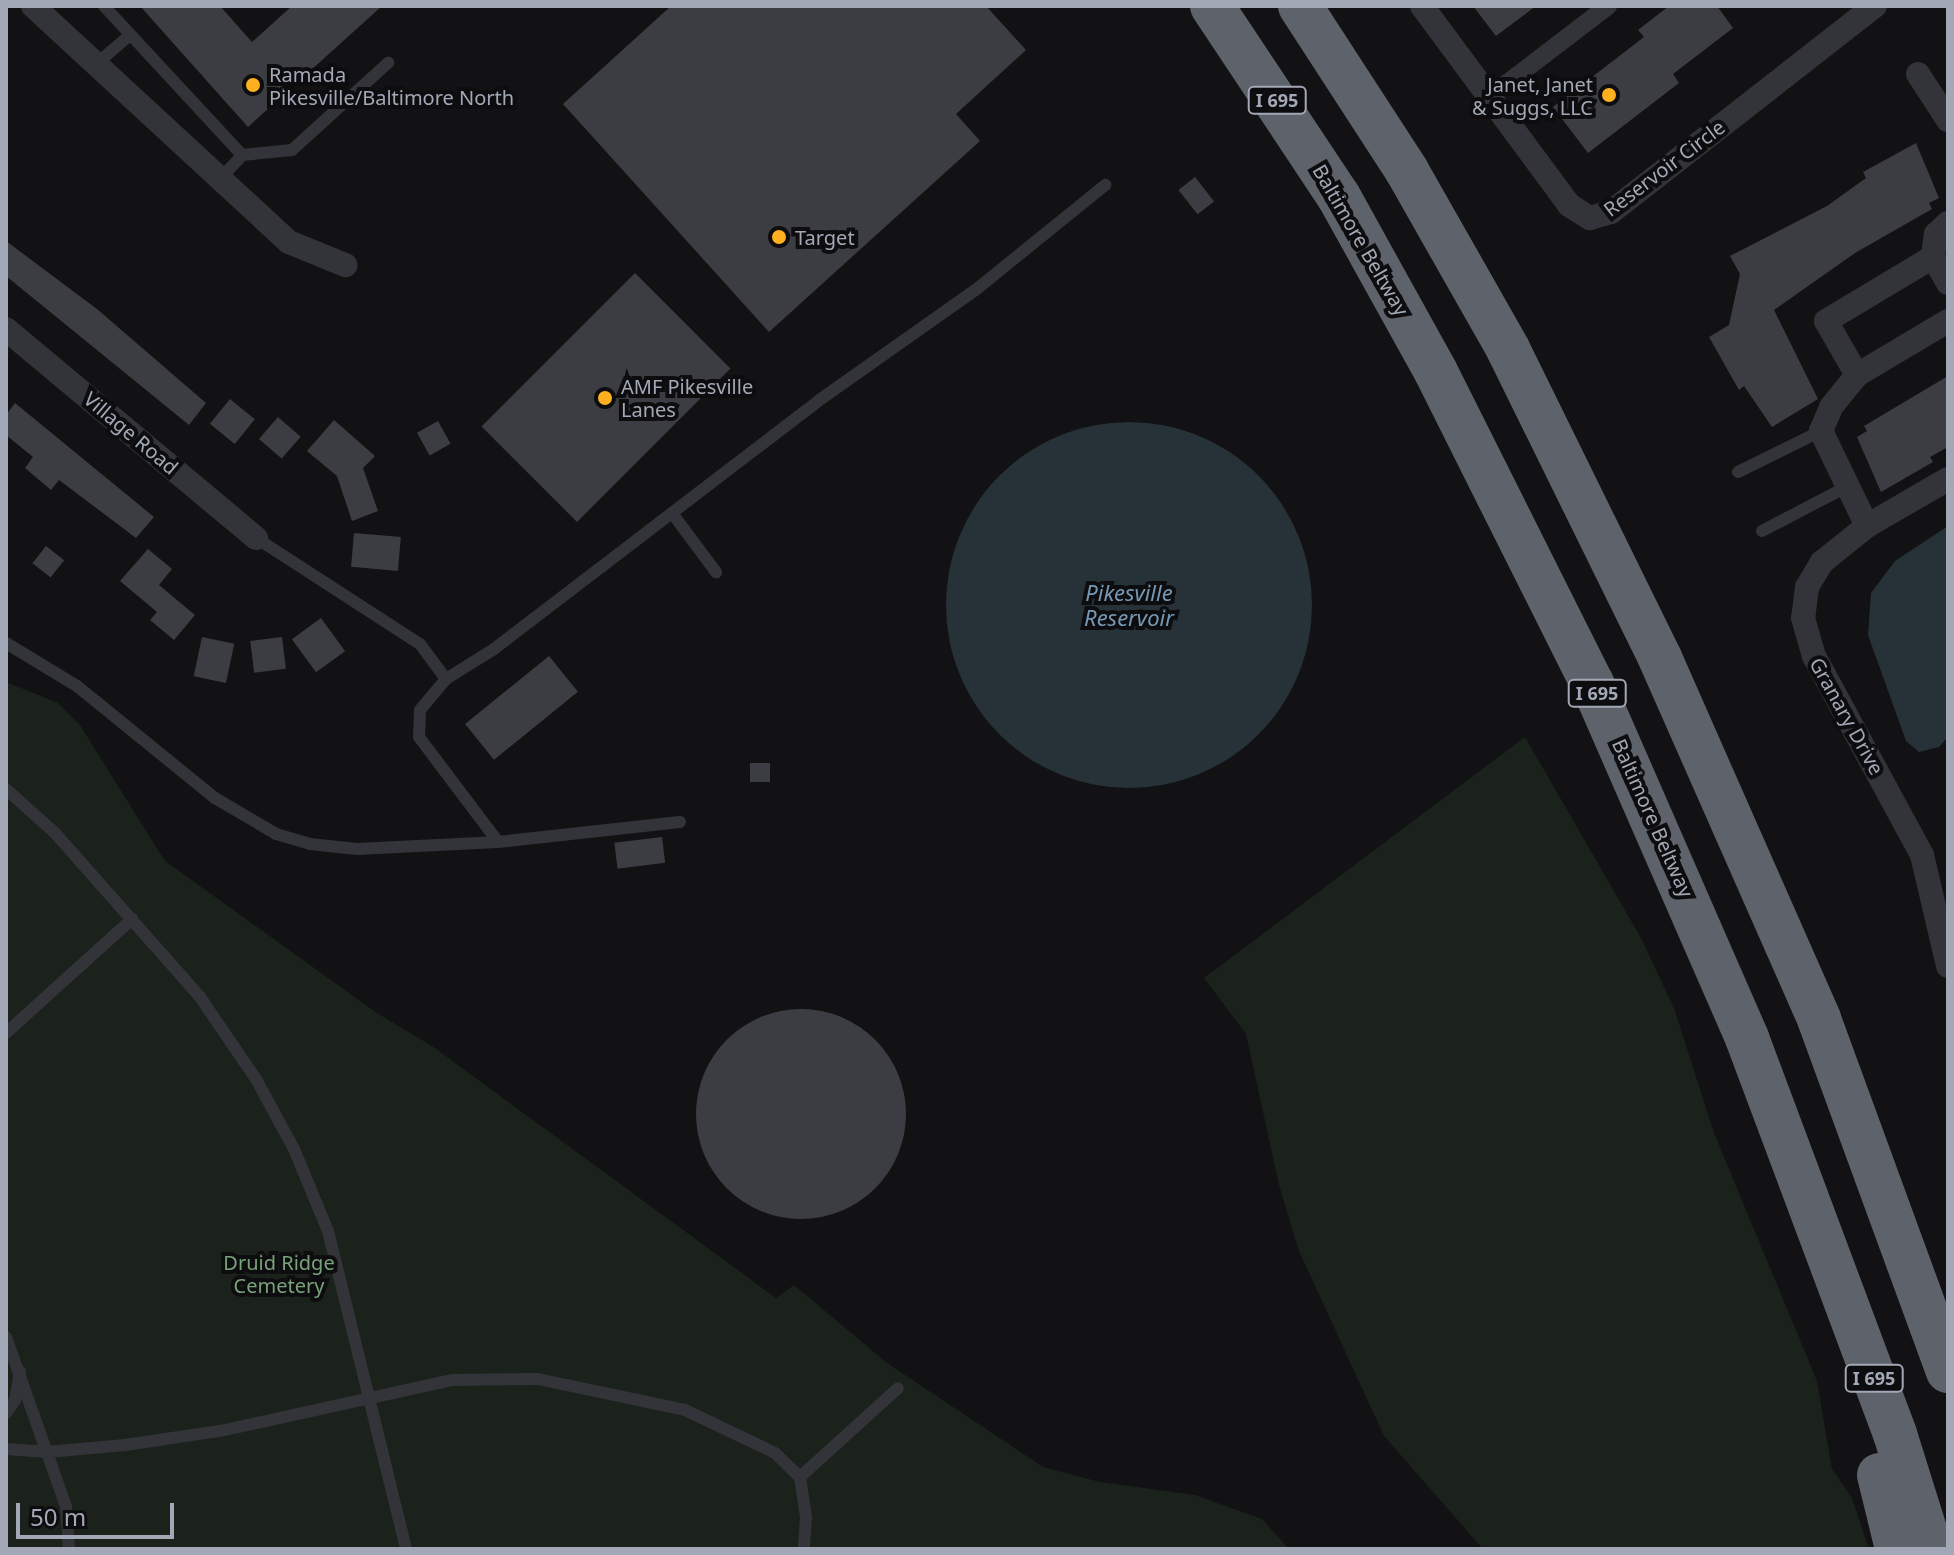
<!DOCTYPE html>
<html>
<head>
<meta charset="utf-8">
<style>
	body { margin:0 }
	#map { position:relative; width:1954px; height:1555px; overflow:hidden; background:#121214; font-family:"Noto Sans",sans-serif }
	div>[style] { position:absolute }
	.green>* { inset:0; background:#1a221b }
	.water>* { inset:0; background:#273138 }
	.round { border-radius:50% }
	.building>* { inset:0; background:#3c3d42; transform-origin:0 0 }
	.service>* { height:12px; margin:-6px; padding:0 6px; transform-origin:6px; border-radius:6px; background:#333439 }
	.pedestrian>* { height:18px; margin:-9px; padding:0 9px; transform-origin:9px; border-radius:9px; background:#333439 }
	.minor>* { height:24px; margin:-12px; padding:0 12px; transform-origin:12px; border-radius:12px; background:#333439 }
	.motorway>* { height:44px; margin:-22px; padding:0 22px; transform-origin:22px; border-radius:22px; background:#5e626a }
	.dots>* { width:22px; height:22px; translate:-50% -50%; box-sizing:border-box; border:4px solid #0d0d0f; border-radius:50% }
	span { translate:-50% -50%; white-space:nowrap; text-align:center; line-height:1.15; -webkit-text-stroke:8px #0d0d0f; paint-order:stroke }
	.shield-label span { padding:2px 6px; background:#0d0d0f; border:2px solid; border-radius:6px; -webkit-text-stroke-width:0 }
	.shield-label { font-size:18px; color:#a2a8b6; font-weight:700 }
	.poi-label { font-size:20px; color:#a2a8b6 }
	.left { translate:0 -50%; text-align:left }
	.right { translate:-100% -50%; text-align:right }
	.street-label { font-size:20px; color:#a2a8b6 }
	.park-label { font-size:20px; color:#78a27a }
	.water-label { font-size:22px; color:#7698b4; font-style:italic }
	.frame { position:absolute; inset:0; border:8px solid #a2a8b6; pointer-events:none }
	.scale { position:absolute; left:16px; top:1503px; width:158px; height:36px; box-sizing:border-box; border:4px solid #a2a8b6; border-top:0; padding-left:10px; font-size:24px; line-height:28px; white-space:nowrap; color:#a2a8b6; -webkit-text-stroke:6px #0d0d0f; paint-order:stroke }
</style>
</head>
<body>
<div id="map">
	<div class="green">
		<div style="clip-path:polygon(6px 682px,58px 703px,80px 725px,165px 861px,377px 1013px,432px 1046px,776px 1298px,794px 1285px,887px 1363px,1043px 1467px,1100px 1482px,1195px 1495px,1262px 1519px,1289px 1549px,6px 1549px)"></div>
		<div style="clip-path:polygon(1525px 737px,1641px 938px,1674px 1008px,1714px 1133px,1817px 1381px,1832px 1469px,1852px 1498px,1869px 1549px,1483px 1549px,1384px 1436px,1299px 1251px,1279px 1185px,1246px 1034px,1204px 978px)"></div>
	</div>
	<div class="water">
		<div class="round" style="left:946px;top:422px;width:366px;height:366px"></div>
		<div style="clip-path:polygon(1948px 526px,1948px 737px,1939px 747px,1919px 752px,1906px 741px,1868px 635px,1871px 593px,1895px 561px)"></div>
	</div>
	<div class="building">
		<div style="clip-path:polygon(140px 6px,220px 6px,252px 42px,292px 6px,382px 6px,248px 127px)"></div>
		<div style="clip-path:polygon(671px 6px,986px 6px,1026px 50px,956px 114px,980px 141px,769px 332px,563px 104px)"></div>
		<div style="clip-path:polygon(1473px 6px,1536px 6px,1496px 36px)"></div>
		<div style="clip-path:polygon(1669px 6px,1717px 6px,1733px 28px,1673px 74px,1679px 83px,1588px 153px,1553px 107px,1644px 37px,1638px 30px)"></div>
		<div style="clip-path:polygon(1916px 143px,1939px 198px,1929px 203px,1932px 209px,1855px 253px,1774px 310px,1818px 399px,1772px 427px,1744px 386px,1739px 390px,1709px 337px,1729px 325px,1740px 274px,1730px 256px,1827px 206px,1866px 178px,1863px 172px)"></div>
		<div style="left:1195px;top:177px;width:31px;height:21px;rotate:52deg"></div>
		<div style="clip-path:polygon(6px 241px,97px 309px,206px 403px,189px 425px,6px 276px)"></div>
		<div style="left:635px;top:273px;width:135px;height:217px;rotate:45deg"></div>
		<div style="clip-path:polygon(1948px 376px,1948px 447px,1930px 457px,1933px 462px,1881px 492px,1857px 437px,1867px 431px,1864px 426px)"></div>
		<div style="left:230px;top:399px;width:32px;height:32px;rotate:39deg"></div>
		<div style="clip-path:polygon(15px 403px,154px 517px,136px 538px,59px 480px,51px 490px,25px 468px,33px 457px,6px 435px,6px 415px)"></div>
		<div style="left:278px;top:417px;width:30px;height:29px;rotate:41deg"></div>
		<div style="clip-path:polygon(334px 420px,375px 456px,363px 468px,378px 511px,352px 521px,337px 476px,307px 451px)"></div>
		<div style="left:438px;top:421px;width:26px;height:24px;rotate:61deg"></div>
		<div style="left:354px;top:533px;width:47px;height:34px;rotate:5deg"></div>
		<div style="left:46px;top:546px;width:23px;height:22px;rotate:38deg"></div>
		<div style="clip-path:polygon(148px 549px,172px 569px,159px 585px,195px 615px,174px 640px,150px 620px,157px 612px,120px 581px)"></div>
		<div style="left:321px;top:618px;width:41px;height:36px;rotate:54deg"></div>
		<div style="left:202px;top:637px;width:33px;height:40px;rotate:12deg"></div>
		<div style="left:282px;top:637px;width:32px;height:32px;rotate:83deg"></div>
		<div style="left:549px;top:656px;width:46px;height:108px;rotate:51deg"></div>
		<div style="left:750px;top:763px;width:20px;height:19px"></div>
		<div style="left:662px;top:837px;width:26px;height:48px;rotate:83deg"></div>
		<div class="round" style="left:696px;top:1009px;width:210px;height:210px"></div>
	</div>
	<div class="service">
		<div style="left:104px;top:6px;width:203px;rotate:47.2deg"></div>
		<div style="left:242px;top:155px;width:50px;rotate:-5.7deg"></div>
		<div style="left:292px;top:150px;width:130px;rotate:-42.2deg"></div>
		<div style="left:95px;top:65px;width:46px;rotate:-40.6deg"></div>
		<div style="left:220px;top:179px;width:33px;rotate:-47deg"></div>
		<div style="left:1738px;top:472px;width:93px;rotate:-26.3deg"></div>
		<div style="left:672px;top:513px;width:74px;rotate:53.3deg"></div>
		<div style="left:1762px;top:531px;width:97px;rotate:-27.6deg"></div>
		<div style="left:256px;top:538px;width:195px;rotate:32.9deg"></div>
		<div style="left:420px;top:644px;width:44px;rotate:53.4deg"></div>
		<div style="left:446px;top:679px;width:40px;rotate:130deg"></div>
		<div style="left:420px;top:710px;width:27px;rotate:92deg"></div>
		<div style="left:419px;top:737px;width:131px;rotate:53deg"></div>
		<div style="left:6px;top:643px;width:83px;rotate:31.2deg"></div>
		<div style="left:77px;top:686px;width:178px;rotate:39.1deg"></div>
		<div style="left:215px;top:798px;width:71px;rotate:30.5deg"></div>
		<div style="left:276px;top:834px;width:35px;rotate:16deg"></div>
		<div style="left:310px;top:844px;width:47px;rotate:6.1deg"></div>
		<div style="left:357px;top:849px;width:141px;rotate:-2.8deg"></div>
		<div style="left:498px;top:842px;width:183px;rotate:-6.3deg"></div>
		<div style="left:446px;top:679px;width:57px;rotate:-32deg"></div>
		<div style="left:494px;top:649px;width:408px;rotate:-37.4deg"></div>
		<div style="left:818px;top:401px;width:196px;rotate:-35.2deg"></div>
		<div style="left:978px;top:288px;width:164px;rotate:-39deg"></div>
		<div style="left:6px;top:789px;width:66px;rotate:41.9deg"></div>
		<div style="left:55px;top:833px;width:219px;rotate:48.5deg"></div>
		<div style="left:200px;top:997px;width:99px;rotate:55.7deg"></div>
		<div style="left:256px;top:1079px;width:80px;rotate:61.5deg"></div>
		<div style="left:294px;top:1149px;width:89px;rotate:67.5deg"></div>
		<div style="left:328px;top:1231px;width:327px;rotate:76.2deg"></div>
		<div style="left:6px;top:1033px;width:170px;rotate:-42.1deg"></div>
		<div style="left:6px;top:1337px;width:179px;rotate:70.5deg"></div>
		<div style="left:66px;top:1506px;width:43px;rotate:86deg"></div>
		<div style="left:6px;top:1413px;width:16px;rotate:-55deg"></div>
		<div style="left:15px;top:1400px;width:29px;rotate:-80deg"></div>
		<div style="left:6px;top:1449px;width:42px;rotate:4.1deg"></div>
		<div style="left:48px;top:1452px;width:77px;rotate:-5.2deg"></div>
		<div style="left:125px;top:1445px;width:101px;rotate:-8.5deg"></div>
		<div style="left:225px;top:1430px;width:233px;rotate:-12.4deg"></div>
		<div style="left:453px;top:1380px;width:85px;rotate:-0.7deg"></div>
		<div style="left:538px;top:1379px;width:150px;rotate:11.9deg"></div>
		<div style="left:685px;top:1410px;width:100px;rotate:25.5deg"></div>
		<div style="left:775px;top:1453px;width:35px;rotate:44deg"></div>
		<div style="left:800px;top:1477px;width:40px;rotate:81.5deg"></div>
		<div style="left:806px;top:1517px;width:32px;rotate:94deg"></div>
		<div style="left:800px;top:1477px;width:132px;rotate:-42.2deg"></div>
	</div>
	<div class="pedestrian">
		<div style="left:1489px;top:97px;width:150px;rotate:-37.4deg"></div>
	</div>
	<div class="minor">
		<div style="left:33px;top:6px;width:348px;rotate:42.7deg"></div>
		<div style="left:289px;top:242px;width:61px;rotate:22.3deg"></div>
		<div style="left:1422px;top:6px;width:247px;rotate:53.5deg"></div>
		<div style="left:1569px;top:205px;width:25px;rotate:32deg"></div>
		<div style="left:1590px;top:218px;width:22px;rotate:-16deg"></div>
		<div style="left:1611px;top:212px;width:335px;rotate:-38deg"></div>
		<div style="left:1918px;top:74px;width:55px;rotate:56.9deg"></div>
		<div style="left:1933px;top:257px;width:23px;rotate:-83deg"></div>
		<div style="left:1936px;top:234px;width:16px;rotate:-43deg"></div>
		<div style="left:6px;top:329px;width:326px;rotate:39.9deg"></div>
		<div style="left:1857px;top:375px;width:62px;rotate:-119.9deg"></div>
		<div style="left:1826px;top:321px;width:125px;rotate:-30.9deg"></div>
		<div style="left:1933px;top:257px;width:30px;rotate:60deg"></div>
		<div style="left:1948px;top:479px;width:94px;rotate:149.9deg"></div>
		<div style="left:1867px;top:526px;width:58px;rotate:141.3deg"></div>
		<div style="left:1822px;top:562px;width:29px;rotate:121deg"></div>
		<div style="left:1807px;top:587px;width:31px;rotate:97deg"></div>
		<div style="left:1803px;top:618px;width:40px;rotate:74deg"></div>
		<div style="left:1814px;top:656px;width:226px;rotate:61.5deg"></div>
		<div style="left:1922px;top:855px;width:114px;rotate:76.8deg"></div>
		<div style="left:1867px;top:526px;width:106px;rotate:-115.8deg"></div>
		<div style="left:1821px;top:431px;width:26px;rotate:-67deg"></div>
		<div style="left:1831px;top:407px;width:41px;rotate:-50.9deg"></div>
		<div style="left:1857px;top:375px;width:106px;rotate:-30.7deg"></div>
	</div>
	<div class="motorway">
		<div style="left:1212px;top:6px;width:229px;rotate:56.4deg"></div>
		<div style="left:1339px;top:197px;width:200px;rotate:61deg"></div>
		<div style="left:1436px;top:372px;width:348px;rotate:63.4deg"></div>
		<div style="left:1592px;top:683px;width:387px;rotate:66.4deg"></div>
		<div style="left:1747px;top:1038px;width:423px;rotate:69.5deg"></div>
		<div style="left:1895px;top:1434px;width:121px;rotate:72.6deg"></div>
		<div style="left:1300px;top:6px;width:197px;rotate:57deg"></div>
		<div style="left:1407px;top:171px;width:205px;rotate:60.4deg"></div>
		<div style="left:1508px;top:349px;width:344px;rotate:63.8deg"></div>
		<div style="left:1660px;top:658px;width:394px;rotate:66.2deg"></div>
		<div style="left:1819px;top:1019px;width:375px;rotate:69.9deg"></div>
		<div style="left:1879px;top:1475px;width:76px;rotate:76.3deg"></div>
	</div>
	<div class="dots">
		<div style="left:253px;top:85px;background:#ffb01f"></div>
		<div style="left:1609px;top:95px;background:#ffb01f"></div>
		<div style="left:779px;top:237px;background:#ffb01f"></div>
		<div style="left:605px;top:398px;background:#ffb01f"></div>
	</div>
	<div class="shield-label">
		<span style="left:1277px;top:100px">I 695</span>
		<span style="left:1597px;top:693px">I 695</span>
		<span style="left:1874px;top:1378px">I 695</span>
	</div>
	<div class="poi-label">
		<span class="left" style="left:269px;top:86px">Ramada<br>Pikesville/Baltimore North</span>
		<span class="right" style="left:1593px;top:96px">Janet, Janet<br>&amp; Suggs, LLC</span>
		<span class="left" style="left:795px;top:237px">Target</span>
		<span class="left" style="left:621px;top:398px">AMF Pikesville<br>Lanes</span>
	</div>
	<div class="street-label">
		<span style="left:1664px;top:168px;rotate:-37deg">Reservoir Circle</span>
		<span style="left:1361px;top:240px;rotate:60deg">Baltimore Beltway</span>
		<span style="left:131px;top:433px;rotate:40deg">Village Road</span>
		<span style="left:1847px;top:716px;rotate:61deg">Granary Drive</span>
		<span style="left:1653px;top:818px;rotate:66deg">Baltimore Beltway</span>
	</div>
	<div class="park-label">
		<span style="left:279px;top:1274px">Druid Ridge<br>Cemetery</span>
	</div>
	<div class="water-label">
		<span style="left:1129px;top:605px">Pikesville<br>Reservoir</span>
	</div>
	<div class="frame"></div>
	<div class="scale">50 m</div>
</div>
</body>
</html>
